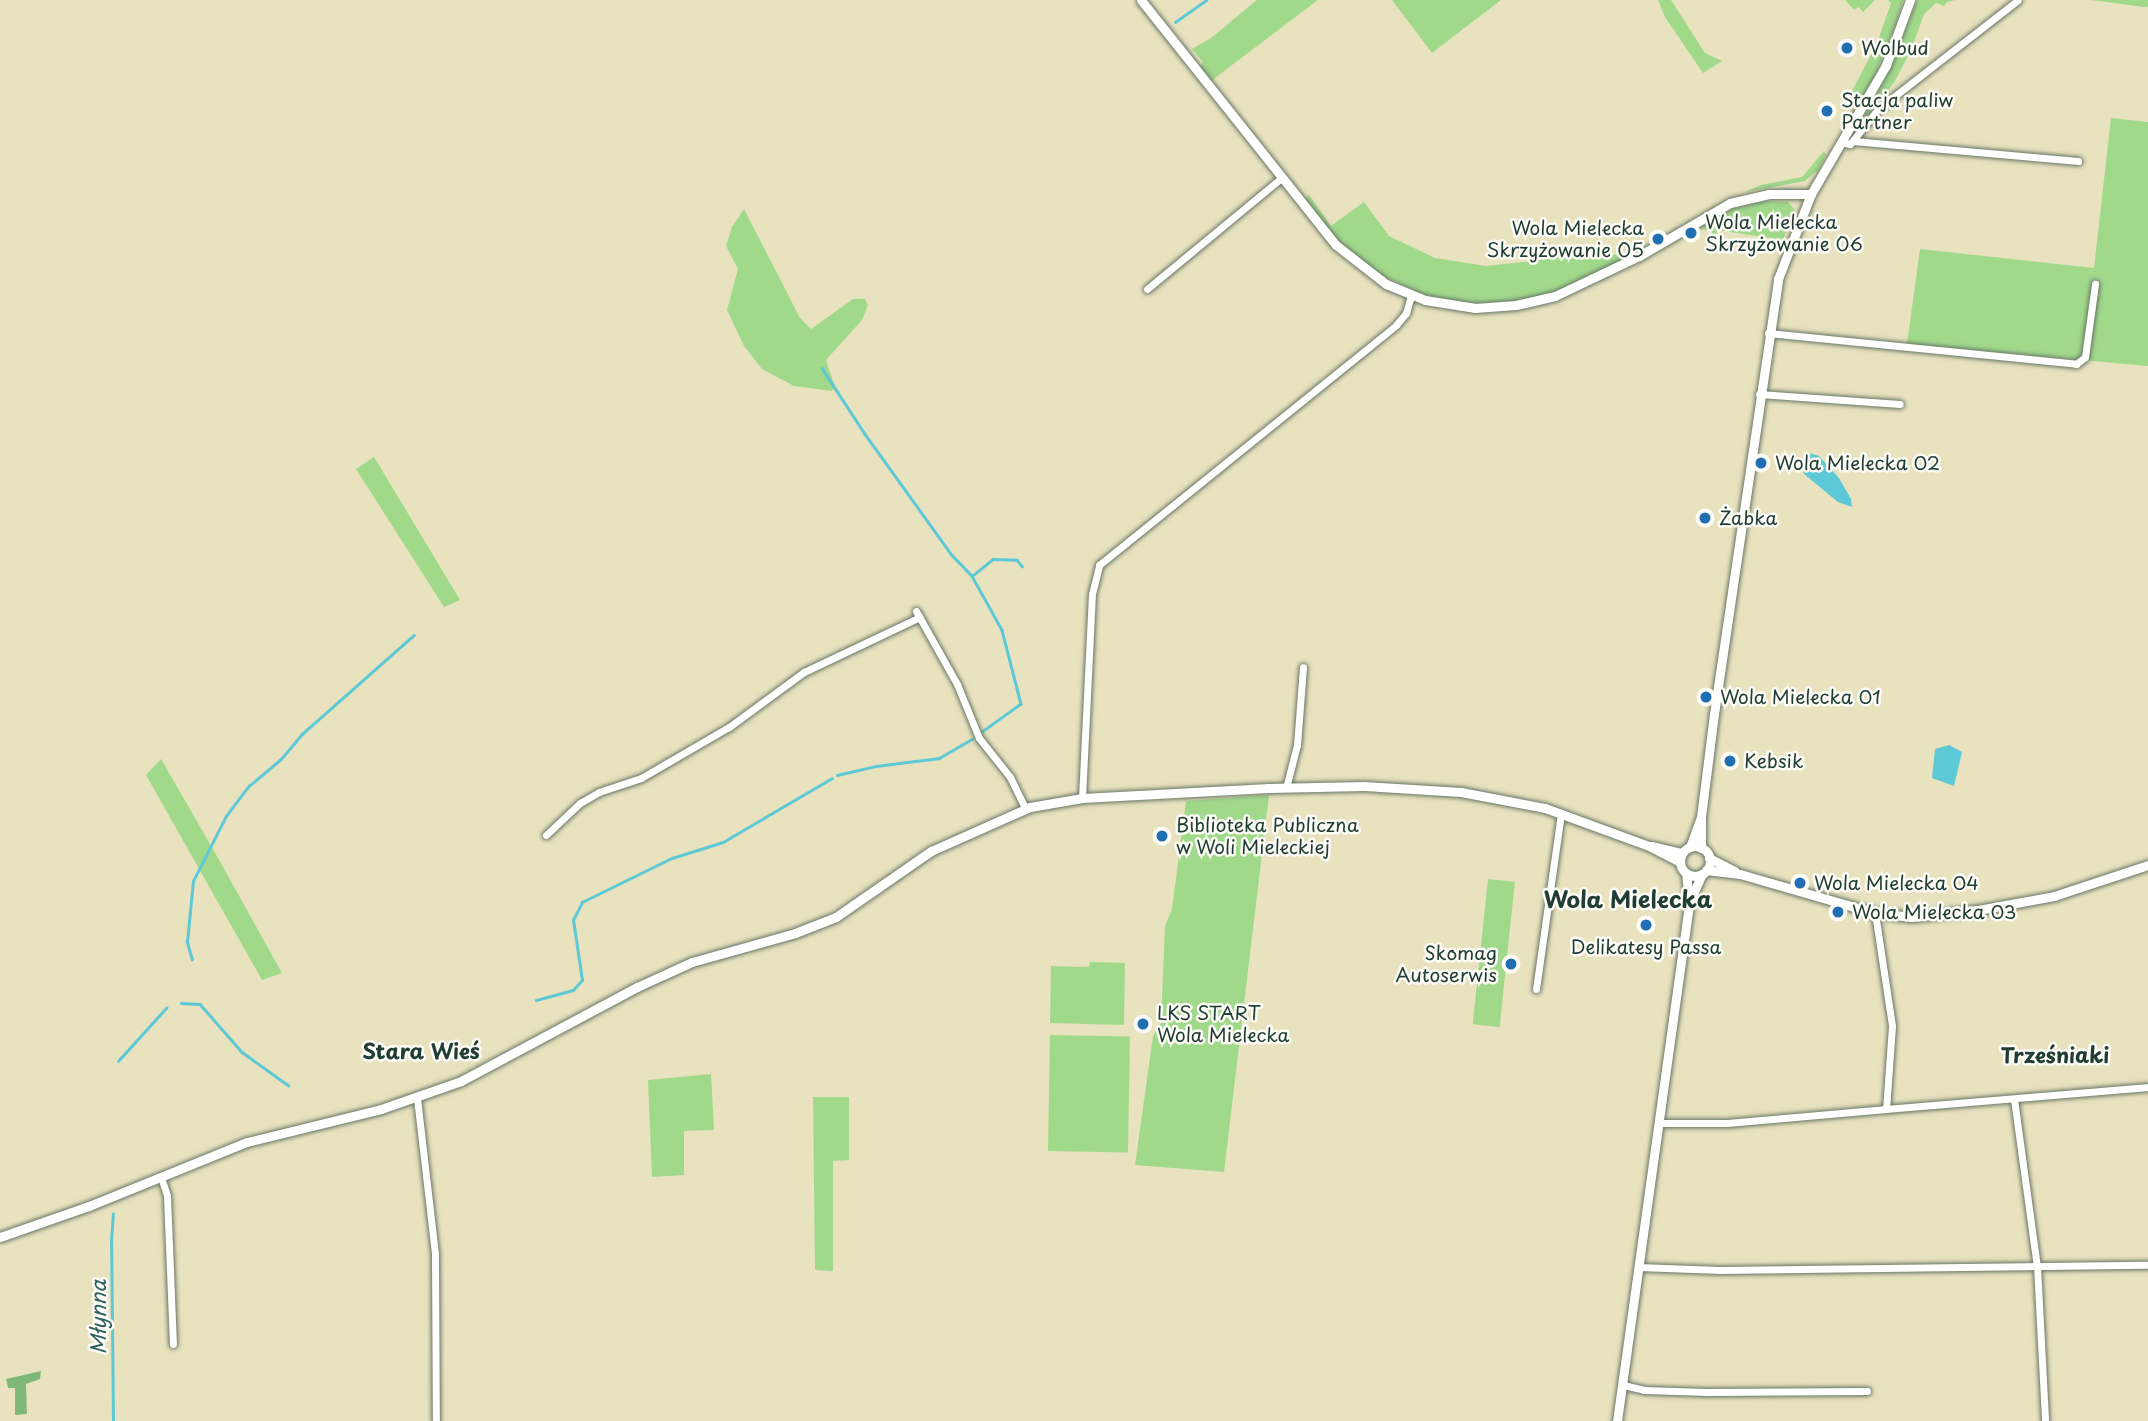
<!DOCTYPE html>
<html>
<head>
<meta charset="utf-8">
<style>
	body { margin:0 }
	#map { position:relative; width:2148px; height:1421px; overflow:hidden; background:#e9e2bf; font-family:"Playpen Sans",sans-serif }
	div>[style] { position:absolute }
	.green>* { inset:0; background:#a1d98b; transform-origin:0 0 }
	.forest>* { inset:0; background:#80b977 }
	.water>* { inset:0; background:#5dc8d6 }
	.stream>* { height:2.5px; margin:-1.25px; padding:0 1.25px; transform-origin:1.25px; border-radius:1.25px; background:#5dc8d6 }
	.roads { filter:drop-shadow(0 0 2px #667765) drop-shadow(0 0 2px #667765) }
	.minor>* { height:7px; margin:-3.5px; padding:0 3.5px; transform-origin:3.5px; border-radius:3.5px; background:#fff }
	.tertiary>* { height:9px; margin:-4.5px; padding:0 4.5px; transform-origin:4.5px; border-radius:4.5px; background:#fff }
	.tertiary>.ring { margin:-4.5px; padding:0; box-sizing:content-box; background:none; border:9px solid #fff; border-radius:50% }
	.dots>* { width:19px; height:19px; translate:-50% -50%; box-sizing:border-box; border:4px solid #fdfcf7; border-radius:50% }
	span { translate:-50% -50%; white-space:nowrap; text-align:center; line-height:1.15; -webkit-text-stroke:5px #fdfcf7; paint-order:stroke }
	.poi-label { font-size:19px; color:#1f3d34 }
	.left { translate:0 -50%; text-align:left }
	.right { translate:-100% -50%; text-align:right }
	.neighbourhood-label { font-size:21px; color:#1f3d34; font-weight:700 }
	.water-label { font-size:21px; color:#2e605c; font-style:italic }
	.quarter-label { font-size:23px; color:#1f3d34; font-weight:700 }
</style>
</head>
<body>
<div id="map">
	<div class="green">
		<div style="clip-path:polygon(1257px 0,1318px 0,1211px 81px,1200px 67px,1203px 62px,1192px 49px,1211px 38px)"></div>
		<div style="clip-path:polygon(1392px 0,1501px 0,1432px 53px)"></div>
		<div style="clip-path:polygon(1658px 0,1671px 0,1705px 53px,1722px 61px,1703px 73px,1665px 17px)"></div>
		<div style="clip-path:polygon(1845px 0,1875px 0,1863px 12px,1859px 7px,1854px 10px)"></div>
		<div style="clip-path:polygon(1888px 0,1903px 0,1896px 23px,1875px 76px,1863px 94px,1853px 96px,1850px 95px,1877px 43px,1891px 3px)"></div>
		<div style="clip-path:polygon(1917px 0,1955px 0,1947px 2px,1944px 6px,1936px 3px,1924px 14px,1911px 50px,1895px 81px,1854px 135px,1892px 66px)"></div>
		<div style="clip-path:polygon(2091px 0,2148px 0,2148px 7px,2144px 7px)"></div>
		<div style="clip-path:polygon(2111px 118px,2148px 122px,2148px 366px,1907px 344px,1920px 249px,2094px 268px)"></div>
		<div style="clip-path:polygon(1824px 151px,1826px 155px,1818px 170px,1805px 181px,1745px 192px,1761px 185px,1802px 177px)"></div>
		<div style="clip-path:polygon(1309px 195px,1331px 226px,1364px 202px,1389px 236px,1435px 258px,1486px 266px,1534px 261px,1582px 248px,1608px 247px,1611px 255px,1619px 254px,1623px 260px,1557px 292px,1518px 301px,1477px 303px,1426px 296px,1373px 271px,1339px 242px,1303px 199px)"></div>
		<div style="clip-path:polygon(1765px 201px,1788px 202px,1795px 210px,1783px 240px,1717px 230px,1714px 243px,1711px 243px,1712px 231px,1702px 229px,1701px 227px,1733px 209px)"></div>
		<div style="clip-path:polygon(744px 209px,800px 318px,811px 329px,853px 299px,865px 299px,868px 305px,862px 320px,826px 360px,835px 387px,832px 391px,794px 386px,762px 369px,744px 346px,727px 310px,738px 269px,726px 246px,732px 227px)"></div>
		<div style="clip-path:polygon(374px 457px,460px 600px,444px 607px,356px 469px)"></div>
		<div style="clip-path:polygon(161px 759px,213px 849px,282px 973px,262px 980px,146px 775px)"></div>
		<div style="clip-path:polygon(1269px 795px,1224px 1172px,1135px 1165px,1153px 1036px,1161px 1023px,1165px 926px,1172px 909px,1186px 801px)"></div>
		<div style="left:1488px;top:879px;width:27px;height:146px;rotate:6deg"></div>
		<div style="clip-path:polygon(1090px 962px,1125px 963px,1124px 1025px,1050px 1023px,1051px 966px,1089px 967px)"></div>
		<div style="left:1050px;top:1035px;width:80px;height:116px;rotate:1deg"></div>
		<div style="clip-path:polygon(711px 1074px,714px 1130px,684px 1131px,684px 1175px,652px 1177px,648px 1080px)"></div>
		<div style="clip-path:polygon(813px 1097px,849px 1097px,849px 1160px,833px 1161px,833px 1271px,815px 1270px)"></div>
	</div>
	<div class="forest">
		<div style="clip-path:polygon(41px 1371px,40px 1379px,26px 1384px,27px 1414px,15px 1415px,15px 1388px,8px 1388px,6px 1379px)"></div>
	</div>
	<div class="water">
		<div style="clip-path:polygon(1809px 453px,1819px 456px,1839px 478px,1851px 499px,1852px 507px,1838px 502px,1804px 474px,1800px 463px)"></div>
		<div style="clip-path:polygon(1949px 745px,1962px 752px,1954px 786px,1932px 778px,1935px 749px)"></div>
	</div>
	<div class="stream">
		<div style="left:1175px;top:22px;width:38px;rotate:-35deg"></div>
		<div style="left:822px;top:368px;width:79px;rotate:56.9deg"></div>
		<div style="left:865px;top:434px;width:149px;rotate:54.3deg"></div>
		<div style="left:952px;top:555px;width:29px;rotate:46deg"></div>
		<div style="left:972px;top:576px;width:62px;rotate:60.9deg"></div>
		<div style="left:1002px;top:630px;width:76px;rotate:75.6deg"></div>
		<div style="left:1021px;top:704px;width:48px;rotate:144.3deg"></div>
		<div style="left:972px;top:576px;width:27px;rotate:-39deg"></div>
		<div style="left:993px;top:559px;width:24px;rotate:2deg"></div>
		<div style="left:1017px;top:560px;width:8px;rotate:50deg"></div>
		<div style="left:837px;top:775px;width:40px;rotate:-13deg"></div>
		<div style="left:876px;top:766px;width:64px;rotate:-7.2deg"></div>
		<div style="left:939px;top:758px;width:38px;rotate:-30deg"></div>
		<div style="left:192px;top:960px;width:19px;rotate:-106deg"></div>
		<div style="left:187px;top:942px;width:61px;rotate:-84.4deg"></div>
		<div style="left:193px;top:881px;width:73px;rotate:-63.1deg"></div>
		<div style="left:226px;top:816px;width:38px;rotate:-53deg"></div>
		<div style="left:249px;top:786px;width:42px;rotate:-40.2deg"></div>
		<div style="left:281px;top:759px;width:33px;rotate:-50deg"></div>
		<div style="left:302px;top:734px;width:149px;rotate:-41.5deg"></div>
		<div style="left:536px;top:1000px;width:38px;rotate:-15deg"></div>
		<div style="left:573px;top:990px;width:13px;rotate:-48deg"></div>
		<div style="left:582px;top:980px;width:61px;rotate:-98.5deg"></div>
		<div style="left:573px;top:920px;width:20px;rotate:-63deg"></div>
		<div style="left:582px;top:902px;width:100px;rotate:-26.1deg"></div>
		<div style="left:672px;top:858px;width:53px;rotate:-17.4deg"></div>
		<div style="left:723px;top:842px;width:126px;rotate:-30.4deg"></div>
		<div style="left:181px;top:1003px;width:19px;rotate:3deg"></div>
		<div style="left:200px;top:1004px;width:64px;rotate:48.8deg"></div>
		<div style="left:242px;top:1052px;width:57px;rotate:35.7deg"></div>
		<div style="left:118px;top:1061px;width:72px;rotate:-47.8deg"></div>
		<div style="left:113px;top:1421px;width:180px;rotate:-90.6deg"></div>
		<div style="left:111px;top:1241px;width:27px;rotate:-86deg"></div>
	</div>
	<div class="roads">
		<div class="minor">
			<div style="left:1853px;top:141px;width:226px;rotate:5.1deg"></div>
			<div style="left:1841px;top:142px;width:9px;rotate:13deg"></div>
			<div style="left:1850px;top:144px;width:45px;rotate:-51.3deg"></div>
			<div style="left:1878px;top:109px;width:177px;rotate:-37.9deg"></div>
			<div style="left:1147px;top:289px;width:174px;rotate:-39.6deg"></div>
			<div style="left:1768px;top:333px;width:310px;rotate:5.7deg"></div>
			<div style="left:2076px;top:364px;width:11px;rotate:-38deg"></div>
			<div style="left:2085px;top:357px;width:74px;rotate:-82.2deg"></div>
			<div style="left:1759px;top:394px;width:141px;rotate:4.1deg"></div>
			<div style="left:916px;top:611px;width:84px;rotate:60.7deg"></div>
			<div style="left:957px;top:684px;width:58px;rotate:67.8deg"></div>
			<div style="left:979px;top:738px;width:50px;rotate:51.5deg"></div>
			<div style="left:1010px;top:777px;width:34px;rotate:64deg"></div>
			<div style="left:1286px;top:788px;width:44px;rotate:-75.7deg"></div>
			<div style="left:1297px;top:745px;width:78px;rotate:-85.6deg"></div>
			<div style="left:1082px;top:798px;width:204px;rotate:-87.2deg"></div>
			<div style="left:1092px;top:594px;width:30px;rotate:-76deg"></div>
			<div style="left:1099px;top:565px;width:382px;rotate:-38.9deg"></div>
			<div style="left:1396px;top:325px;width:16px;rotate:-50deg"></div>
			<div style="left:1406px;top:313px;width:19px;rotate:-74deg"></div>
			<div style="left:546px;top:835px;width:47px;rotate:-43.3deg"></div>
			<div style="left:580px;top:803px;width:22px;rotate:-30deg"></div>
			<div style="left:599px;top:792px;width:44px;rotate:-18.4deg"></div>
			<div style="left:641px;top:778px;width:102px;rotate:-30.1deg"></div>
			<div style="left:729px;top:727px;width:93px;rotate:-36.3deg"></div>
			<div style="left:804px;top:672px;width:128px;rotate:-25.4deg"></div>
			<div style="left:1875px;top:913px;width:114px;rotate:81.4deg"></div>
			<div style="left:1892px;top:1026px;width:83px;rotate:94.1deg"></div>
			<div style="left:1886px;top:1109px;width:263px;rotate:-4.8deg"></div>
			<div style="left:1536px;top:989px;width:177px;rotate:-81.9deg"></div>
			<div style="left:417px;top:1098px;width:157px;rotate:83.4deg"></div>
			<div style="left:435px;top:1254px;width:167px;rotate:89.7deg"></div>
			<div style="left:2014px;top:1099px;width:169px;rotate:82.2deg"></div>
			<div style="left:2037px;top:1266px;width:155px;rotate:87deg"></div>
			<div style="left:1658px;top:1123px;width:69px"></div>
			<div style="left:1727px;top:1123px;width:160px;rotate:-5deg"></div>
			<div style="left:161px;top:1177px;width:20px;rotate:72deg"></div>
			<div style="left:167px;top:1196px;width:148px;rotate:87.7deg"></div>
			<div style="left:1638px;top:1267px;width:82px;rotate:2.1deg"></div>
			<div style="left:1720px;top:1270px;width:428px;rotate:-0.7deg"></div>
			<div style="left:1623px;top:1385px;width:22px;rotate:13deg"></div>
			<div style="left:1644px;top:1390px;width:63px;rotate:1.8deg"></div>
			<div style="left:1707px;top:1392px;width:160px;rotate:-0.4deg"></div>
		</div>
		<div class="tertiary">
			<div style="left:1141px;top:0;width:313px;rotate:51.5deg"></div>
			<div style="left:1336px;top:245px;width:63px;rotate:38deg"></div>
			<div style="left:1386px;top:284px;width:42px;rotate:22.3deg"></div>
			<div style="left:1425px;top:300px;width:51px;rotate:9.1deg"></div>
			<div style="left:1475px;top:308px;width:41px;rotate:-4.2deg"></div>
			<div style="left:1516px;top:305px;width:40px;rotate:-13deg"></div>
			<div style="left:1555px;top:296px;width:93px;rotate:-25.5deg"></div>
			<div style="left:1639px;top:256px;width:105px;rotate:-30.2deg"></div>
			<div style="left:1730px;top:203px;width:40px;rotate:-13deg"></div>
			<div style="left:1769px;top:194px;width:42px"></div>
			<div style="left:1651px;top:846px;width:32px;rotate:13deg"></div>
			<div class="ring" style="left:1680px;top:846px;width:21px;height:21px"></div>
			<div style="left:1690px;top:847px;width:30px;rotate:-70deg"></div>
			<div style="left:1701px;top:848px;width:31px;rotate:-90deg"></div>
			<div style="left:1701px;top:817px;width:104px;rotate:-82.8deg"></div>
			<div style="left:1714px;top:714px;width:440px;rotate:-81.6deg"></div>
			<div style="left:1778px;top:279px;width:91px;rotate:-68.8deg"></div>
			<div style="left:1811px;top:194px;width:149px;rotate:-59.8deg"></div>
			<div style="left:1886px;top:65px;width:69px;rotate:-69.7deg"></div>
			<div style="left:1709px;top:858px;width:29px;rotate:27deg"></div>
			<div style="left:1706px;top:870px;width:34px;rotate:7deg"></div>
			<div style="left:1740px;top:874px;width:141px;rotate:16.1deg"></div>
			<div style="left:1875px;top:913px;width:36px;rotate:6deg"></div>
			<div style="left:1911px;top:917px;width:67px;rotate:-6deg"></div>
			<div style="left:1978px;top:910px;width:77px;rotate:-10.4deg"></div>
			<div style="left:2054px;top:896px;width:99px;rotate:-18.3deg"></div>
			<div style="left:1689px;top:903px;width:32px;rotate:-66deg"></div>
			<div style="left:0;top:1237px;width:94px;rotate:-19.2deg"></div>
			<div style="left:89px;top:1206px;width:170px;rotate:-22.1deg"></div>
			<div style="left:247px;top:1142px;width:138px;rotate:-13.8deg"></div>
			<div style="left:381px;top:1109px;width:85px;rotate:-19.3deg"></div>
			<div style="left:461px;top:1081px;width:200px;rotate:-28.1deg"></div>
			<div style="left:637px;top:987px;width:60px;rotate:-24.4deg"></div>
			<div style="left:692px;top:962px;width:107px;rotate:-15.7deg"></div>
			<div style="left:795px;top:933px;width:44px;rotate:-21.3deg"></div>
			<div style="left:836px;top:917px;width:116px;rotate:-34.8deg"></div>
			<div style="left:931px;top:851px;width:108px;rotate:-24deg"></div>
			<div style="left:1030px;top:807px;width:53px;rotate:-9.8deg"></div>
			<div style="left:1082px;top:798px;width:187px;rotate:-3.1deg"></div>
			<div style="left:1269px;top:788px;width:95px;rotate:-1.2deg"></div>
			<div style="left:1364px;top:786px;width:97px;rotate:3.5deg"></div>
			<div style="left:1461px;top:792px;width:86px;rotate:10.8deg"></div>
			<div style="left:1545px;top:808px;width:111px;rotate:20.1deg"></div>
			<div style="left:1649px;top:846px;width:35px;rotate:27deg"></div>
			<div style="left:1617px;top:1421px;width:521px;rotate:-82.06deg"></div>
			<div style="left:1689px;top:905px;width:32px;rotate:-95deg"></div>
		</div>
	</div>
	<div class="dots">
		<div style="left:1847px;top:48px;background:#1f6fb2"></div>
		<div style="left:1827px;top:111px;background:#1f6fb2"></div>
		<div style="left:1691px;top:233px;background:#1f6fb2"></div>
		<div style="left:1658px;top:239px;background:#1f6fb2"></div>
		<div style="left:1761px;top:463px;background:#1f6fb2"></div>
		<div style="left:1705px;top:518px;background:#1f6fb2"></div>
		<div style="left:1706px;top:697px;background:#1f6fb2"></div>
		<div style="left:1730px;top:761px;background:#1f6fb2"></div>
		<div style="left:1162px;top:836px;background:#1f6fb2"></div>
		<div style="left:1800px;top:883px;background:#1f6fb2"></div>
		<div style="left:1838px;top:912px;background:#1f6fb2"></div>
		<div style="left:1646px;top:925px;background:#1f6fb2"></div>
		<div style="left:1511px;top:964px;background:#1f6fb2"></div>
		<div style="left:1143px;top:1024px;background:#1f6fb2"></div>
	</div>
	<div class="poi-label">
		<span class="left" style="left:1861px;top:48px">Wolbud</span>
		<span class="left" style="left:1841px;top:111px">Stacja paliw<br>Partner</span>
		<span class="left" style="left:1705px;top:233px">Wola Mielecka<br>Skrzyżowanie 06</span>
		<span class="right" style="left:1644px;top:239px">Wola Mielecka<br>Skrzyżowanie 05</span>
		<span class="left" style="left:1775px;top:463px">Wola Mielecka 02</span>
		<span class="left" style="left:1719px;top:518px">Żabka</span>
		<span class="left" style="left:1720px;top:697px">Wola Mielecka 01</span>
		<span class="left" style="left:1744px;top:761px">Kebsik</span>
		<span class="left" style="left:1176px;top:836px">Biblioteka Publiczna<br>w Woli Mieleckiej</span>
		<span class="left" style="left:1814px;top:883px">Wola Mielecka 04</span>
		<span class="left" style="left:1852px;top:912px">Wola Mielecka 03</span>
		<span style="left:1646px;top:947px">Delikatesy Passa</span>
		<span class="right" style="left:1497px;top:964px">Skomag<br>Autoserwis</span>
		<span class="left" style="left:1157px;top:1024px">LKS START<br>Wola Mielecka</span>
	</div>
	<div class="neighbourhood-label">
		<span style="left:421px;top:1050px">Stara Wieś</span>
		<span style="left:2055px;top:1054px">Trześniaki</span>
	</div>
	<div class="water-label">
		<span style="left:97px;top:1317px;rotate:-90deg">Młynna</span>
	</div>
	<div class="quarter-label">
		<span style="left:1628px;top:899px">Wola Mielecka</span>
	</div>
</div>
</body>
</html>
